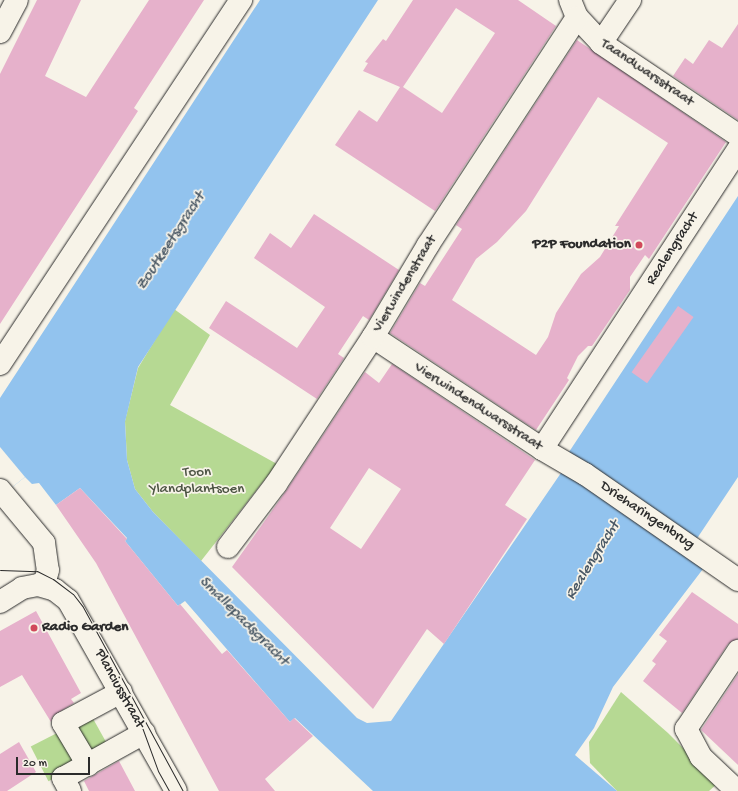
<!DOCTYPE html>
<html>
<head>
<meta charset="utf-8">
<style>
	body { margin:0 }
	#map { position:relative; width:738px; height:791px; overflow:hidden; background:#f7f3e8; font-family:"Gochi Hand",sans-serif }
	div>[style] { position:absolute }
	.green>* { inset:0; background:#b6d993; transform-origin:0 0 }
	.water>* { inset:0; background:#92c3ee }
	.pier>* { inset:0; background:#f7f3e8 }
	.building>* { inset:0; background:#e6b1cb; transform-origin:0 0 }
	.roads { filter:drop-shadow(0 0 1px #2b2b2b) drop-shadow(0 0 1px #2b2b2b) }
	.minor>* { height:22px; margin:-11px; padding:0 11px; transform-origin:11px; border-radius:11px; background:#f7f3e8 }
	.tram>* { height:1px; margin:-0.5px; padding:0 0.5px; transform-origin:0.5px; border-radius:0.5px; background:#2b2b2b }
	.dots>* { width:11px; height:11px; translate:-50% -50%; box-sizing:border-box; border:2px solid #f7f3e8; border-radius:50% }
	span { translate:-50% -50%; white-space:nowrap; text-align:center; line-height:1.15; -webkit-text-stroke:3.5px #f7f3e8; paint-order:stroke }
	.street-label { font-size:15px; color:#2b2b2b }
	.poi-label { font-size:15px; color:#2b2b2b; font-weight:700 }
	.right { translate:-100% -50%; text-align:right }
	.left { translate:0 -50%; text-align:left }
	.park-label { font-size:15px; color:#4e5645 }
	.water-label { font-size:16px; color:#4a5966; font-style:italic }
	.scale { position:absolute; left:16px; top:757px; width:74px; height:18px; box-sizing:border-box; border:2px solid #2b2b2b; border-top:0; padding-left:5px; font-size:12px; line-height:14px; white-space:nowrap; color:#2b2b2b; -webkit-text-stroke:3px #f7f3e8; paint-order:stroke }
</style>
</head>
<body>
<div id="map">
	<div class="green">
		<div style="clip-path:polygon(174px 309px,210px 335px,170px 405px,277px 464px,201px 561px,153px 512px,135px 489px,127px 460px,125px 421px,138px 368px)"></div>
		<div style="clip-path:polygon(621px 692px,668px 733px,718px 783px,709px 791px,617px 791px,590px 763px,589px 742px)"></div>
		<div style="left:91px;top:715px;width:39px;height:23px;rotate:61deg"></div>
		<div style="left:61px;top:731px;width:39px;height:34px;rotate:63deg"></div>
	</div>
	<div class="water">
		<div style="clip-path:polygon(260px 0,378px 0,138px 367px,125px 422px,127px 460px,135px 489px,153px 512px,357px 718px,367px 723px,391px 721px,563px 470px,599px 474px,569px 452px,738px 196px,738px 477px,696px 540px,706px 565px,613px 687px,594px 728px,575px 755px,617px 791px,373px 791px,295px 718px,290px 722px,185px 601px,178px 606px,125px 541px,127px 538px,80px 488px,56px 505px,39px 483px,32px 484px,25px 477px,0 497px,0 398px)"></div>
	</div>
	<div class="pier">
		<div style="clip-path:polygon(0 447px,25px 477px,0 497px)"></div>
	</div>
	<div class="building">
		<div style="clip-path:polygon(37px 0,81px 0,45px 76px,86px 97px,149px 0,204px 0,134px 108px,138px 111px,0 324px,0 74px)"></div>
		<div style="clip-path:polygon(evenodd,413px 0,518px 0,556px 26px,435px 211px,335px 145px,359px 110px,377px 122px,400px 87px,363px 71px,368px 63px,365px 62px,383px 39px,386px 41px,413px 0,456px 8px,495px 33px,442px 113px,403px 87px,456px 8px)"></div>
		<div style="clip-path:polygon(738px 24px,738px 120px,673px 76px,685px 58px,693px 64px,709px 40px,722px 48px)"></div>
		<div style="clip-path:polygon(evenodd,577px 40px,726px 142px,649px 259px,645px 255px,630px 277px,630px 290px,592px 346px,588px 346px,578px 356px,567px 378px,569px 380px,536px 430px,390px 333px,420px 283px,425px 286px,462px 229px,456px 225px,577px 40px,598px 97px,668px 143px,615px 226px,619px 226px,600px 257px,581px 274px,556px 313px,548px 337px,536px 355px,452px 300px,476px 259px,497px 242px,526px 211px,598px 97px)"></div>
		<div style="clip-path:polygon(314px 214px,399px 270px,369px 320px,363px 316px,338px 354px,344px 358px,317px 399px,209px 328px,226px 301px,297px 348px,325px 307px,254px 258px,270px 233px,291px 248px)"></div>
		<div style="left:678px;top:306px;width:19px;height:81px;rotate:35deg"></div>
		<div style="clip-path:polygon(evenodd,392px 364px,535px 460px,505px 505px,527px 519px,444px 644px,427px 629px,373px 709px,232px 567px,286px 491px,365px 372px,379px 383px,392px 364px,369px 468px,401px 489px,361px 549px,330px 528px,369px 468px)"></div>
		<div style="clip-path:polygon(80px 488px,127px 539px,125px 541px,178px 606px,180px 604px,222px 654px,227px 650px,290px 722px,294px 718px,313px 736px,265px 779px,275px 791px,219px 791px,96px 563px,56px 505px)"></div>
		<div style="clip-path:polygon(692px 592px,738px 624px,738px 639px,728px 644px,682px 713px,643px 681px,656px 664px,652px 661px,667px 641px,659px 635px)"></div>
		<div style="clip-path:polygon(36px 611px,81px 693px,71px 699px,74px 703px,53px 716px,51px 722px,22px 675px,0 687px,0 631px)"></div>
		<div style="clip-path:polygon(738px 674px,738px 765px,701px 730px)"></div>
		<div style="clip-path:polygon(19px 742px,36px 772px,7px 791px,0 791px,0 754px)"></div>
		<div style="clip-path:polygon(119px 761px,135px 791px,89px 791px,84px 781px)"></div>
	</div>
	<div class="roads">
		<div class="minor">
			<div style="left:570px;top:0;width:18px;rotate:68deg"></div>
			<div style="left:577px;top:17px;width:35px;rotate:47deg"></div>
			<div style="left:601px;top:43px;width:165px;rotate:33.9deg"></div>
			<div style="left:0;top:32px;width:36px;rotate:-62deg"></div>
			<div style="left:601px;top:43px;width:52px;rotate:-56deg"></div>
			<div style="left:373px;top:337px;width:203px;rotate:33.5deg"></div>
			<div style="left:542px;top:449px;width:50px;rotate:30.2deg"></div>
			<div style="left:585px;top:474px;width:186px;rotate:34.7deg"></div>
			<div style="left:0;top:364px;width:437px;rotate:-56.5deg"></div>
			<div style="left:542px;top:449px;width:358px;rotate:-56.8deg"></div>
			<div style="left:0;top:490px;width:69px;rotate:50.3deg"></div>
			<div style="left:44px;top:543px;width:27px;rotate:82deg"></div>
			<div style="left:48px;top:570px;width:16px;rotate:105deg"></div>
			<div style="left:228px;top:547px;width:79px;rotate:-52.7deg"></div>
			<div style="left:276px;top:484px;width:176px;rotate:-56.6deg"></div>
			<div style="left:373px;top:337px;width:107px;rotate:-59.1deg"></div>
			<div style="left:428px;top:245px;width:272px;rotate:-56.8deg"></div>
			<div style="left:0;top:602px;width:26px;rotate:-32deg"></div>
			<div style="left:22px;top:588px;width:16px;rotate:-11deg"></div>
			<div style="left:38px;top:585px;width:18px;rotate:16deg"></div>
			<div style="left:55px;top:590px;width:16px;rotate:38deg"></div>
			<div style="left:68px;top:600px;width:219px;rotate:60.5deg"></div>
			<div style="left:88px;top:765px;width:49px;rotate:-120.8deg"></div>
			<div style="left:63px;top:723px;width:66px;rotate:-28.1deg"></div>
			<div style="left:70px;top:791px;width:15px;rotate:-118deg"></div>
			<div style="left:63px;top:778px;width:93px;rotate:-29.1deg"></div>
			<div style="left:737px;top:791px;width:50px;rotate:-136.6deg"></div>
			<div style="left:701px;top:757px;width:32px;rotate:-118deg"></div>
			<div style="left:686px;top:729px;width:94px;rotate:-56.3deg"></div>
		</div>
	</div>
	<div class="tram">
		<div style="left:0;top:570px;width:37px;rotate:2deg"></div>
		<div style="left:37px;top:571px;width:18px;rotate:27deg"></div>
		<div style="left:53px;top:579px;width:25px;rotate:37deg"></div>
		<div style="left:73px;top:594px;width:16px;rotate:52deg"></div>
		<div style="left:83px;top:607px;width:209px;rotate:61.5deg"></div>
		<div style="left:139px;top:719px;width:55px;rotate:69.9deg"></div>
		<div style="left:158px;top:771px;width:23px;rotate:61deg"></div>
	</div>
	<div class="dots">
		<div style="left:639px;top:245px;background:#d1495b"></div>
		<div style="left:34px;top:628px;background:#d1495b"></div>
	</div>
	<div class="street-label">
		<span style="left:647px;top:73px;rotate:34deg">Taandwarsstraat</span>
		<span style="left:673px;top:249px;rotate:-57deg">Realengracht</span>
		<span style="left:405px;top:284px;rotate:-59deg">Vierwindenstraat</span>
		<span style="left:478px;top:407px;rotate:33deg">Vierwindendwarsstraat</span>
		<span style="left:647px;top:516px;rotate:34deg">Drieharingenbrug</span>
		<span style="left:119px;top:689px;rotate:61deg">Planciusstraat</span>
	</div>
	<div class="poi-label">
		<span class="right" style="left:631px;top:245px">P2P Foundation</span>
		<span class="left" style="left:42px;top:628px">Radio Garden</span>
	</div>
	<div class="park-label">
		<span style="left:197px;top:481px">Toon<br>Ylandplantsoen</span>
	</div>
	<div class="water-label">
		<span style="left:172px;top:242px;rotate:-57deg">Zoutkeetsgracht</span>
		<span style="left:594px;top:561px;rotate:-58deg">Realengracht</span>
		<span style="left:243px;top:622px;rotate:45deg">Smallepadsgracht</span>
	</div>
	<div class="scale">20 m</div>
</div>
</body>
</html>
